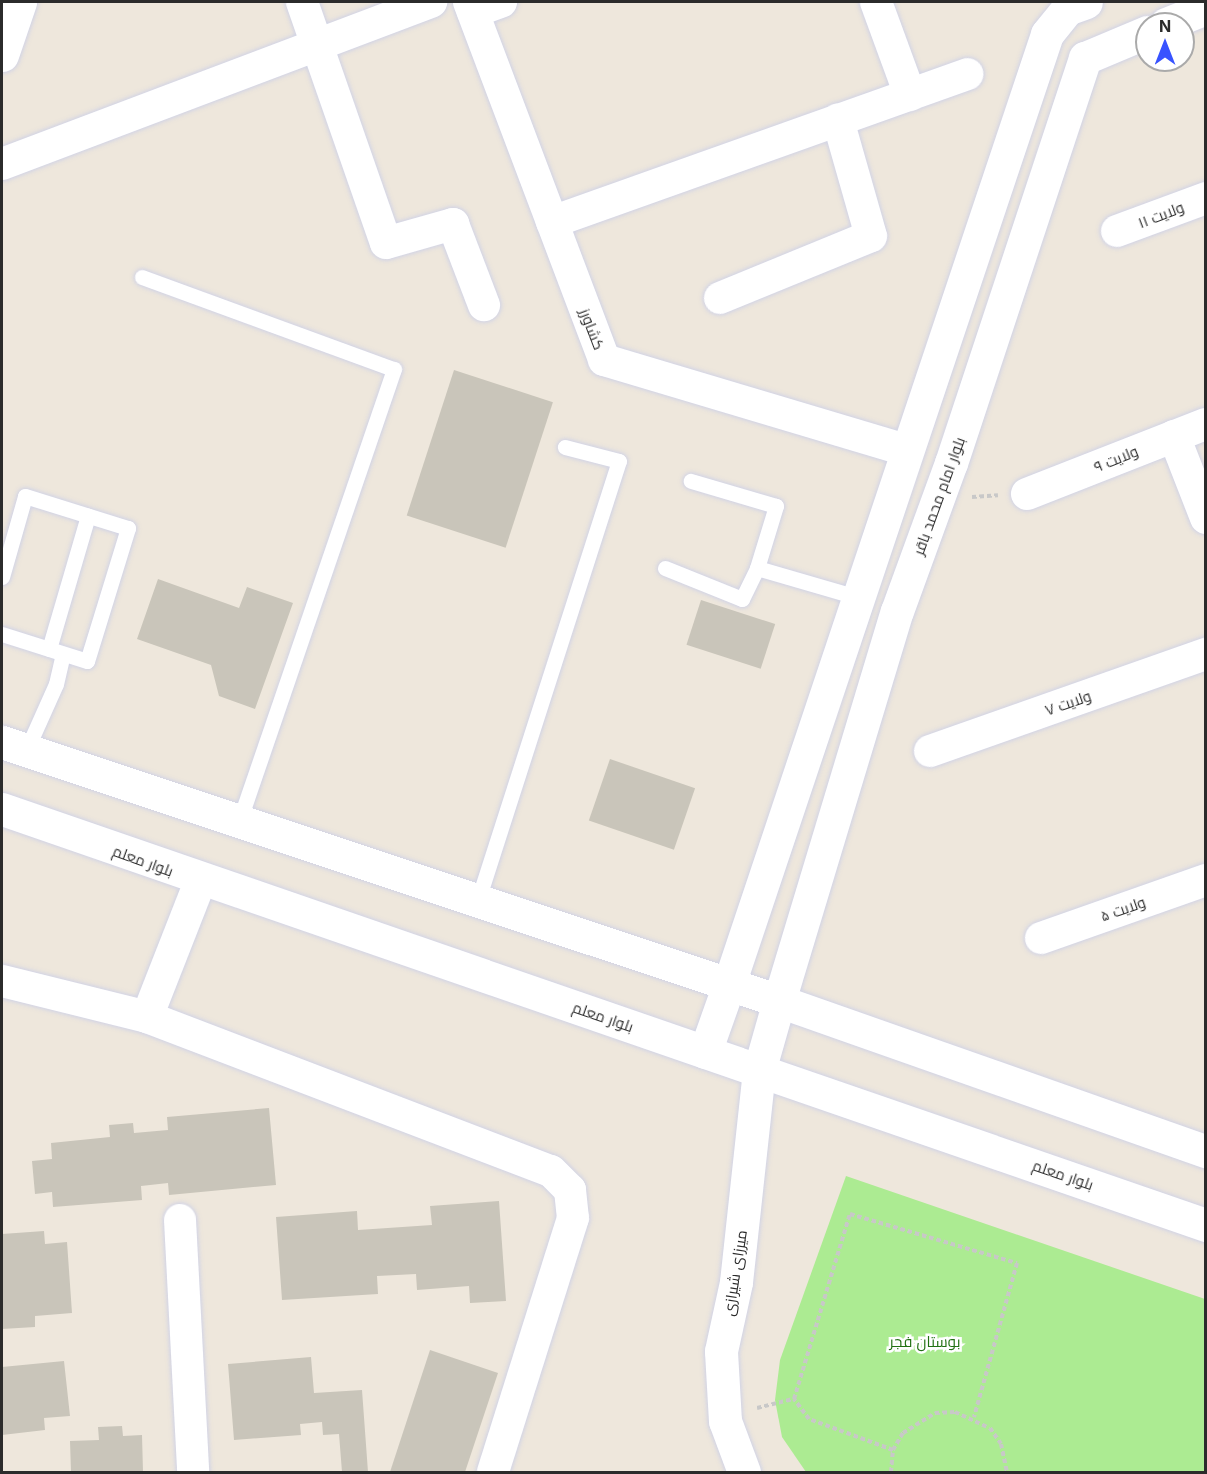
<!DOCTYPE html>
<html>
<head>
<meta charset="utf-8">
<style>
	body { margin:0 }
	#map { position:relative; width:1207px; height:1474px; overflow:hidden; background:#eee7dc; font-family:Inter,Cairo,sans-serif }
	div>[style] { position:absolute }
	.green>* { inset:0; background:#aceb92 }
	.building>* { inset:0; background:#c9c5ba; transform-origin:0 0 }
	.path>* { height:4px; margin-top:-2px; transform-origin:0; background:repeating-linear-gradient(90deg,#c8c8c8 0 4.5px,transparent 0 7.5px) }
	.roads { filter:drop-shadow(0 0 2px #d1d3e5) drop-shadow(0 0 2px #d1d3e5) }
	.service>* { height:15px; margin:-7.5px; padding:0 7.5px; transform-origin:7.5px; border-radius:7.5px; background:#fff }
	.minor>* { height:32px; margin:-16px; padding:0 16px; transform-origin:16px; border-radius:16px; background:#fff }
	.tertiary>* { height:33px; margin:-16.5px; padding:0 16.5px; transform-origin:16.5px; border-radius:16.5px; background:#fff }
	.secondary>* { height:33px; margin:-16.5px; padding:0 16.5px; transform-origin:16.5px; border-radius:16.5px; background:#fff }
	span { translate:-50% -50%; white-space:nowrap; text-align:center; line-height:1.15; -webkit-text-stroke:5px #fff; paint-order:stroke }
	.street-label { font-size:15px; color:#2b2b2b }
	.park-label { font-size:15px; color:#217112 }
	.frame { position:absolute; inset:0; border:3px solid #2b2b2b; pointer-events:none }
	.north { position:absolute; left:1135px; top:12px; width:60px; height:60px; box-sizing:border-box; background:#fff; border:2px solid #aaa; border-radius:50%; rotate:0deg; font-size:16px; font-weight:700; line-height:24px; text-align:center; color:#2b2b2b }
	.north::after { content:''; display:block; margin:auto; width:21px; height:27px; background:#3853ff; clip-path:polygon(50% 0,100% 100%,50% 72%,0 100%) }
</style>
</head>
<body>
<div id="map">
	<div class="green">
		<div style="clip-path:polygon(846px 1176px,1205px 1299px,1205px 1472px,806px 1472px,782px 1437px,775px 1400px,780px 1360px)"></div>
	</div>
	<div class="building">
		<div style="left:454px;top:370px;width:104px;height:153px;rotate:18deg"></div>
		<div style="clip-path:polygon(158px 579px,239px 608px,247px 587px,293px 603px,255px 709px,219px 696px,211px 665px,137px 639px)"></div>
		<div style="left:701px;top:600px;width:78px;height:47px;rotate:18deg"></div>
		<div style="left:610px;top:759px;width:90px;height:65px;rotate:19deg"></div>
		<div style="clip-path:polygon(269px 1108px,276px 1185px,169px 1195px,168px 1183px,141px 1186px,142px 1200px,53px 1207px,52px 1192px,35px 1194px,32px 1161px,52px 1159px,51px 1143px,110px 1137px,109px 1125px,133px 1123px,134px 1133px,168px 1130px,167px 1117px)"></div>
		<div style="clip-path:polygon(499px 1201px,506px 1301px,470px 1303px,469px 1286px,417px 1290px,416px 1274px,377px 1276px,378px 1294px,282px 1300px,276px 1217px,357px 1211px,358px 1230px,432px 1225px,430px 1206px)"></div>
		<div style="clip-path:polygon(44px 1231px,45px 1244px,67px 1242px,72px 1313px,35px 1316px,35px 1327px,2px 1329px,2px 1234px)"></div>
		<div style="clip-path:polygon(430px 1350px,498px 1373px,465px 1472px,390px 1472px)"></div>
		<div style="clip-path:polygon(311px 1357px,314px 1393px,362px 1390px,368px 1472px,342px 1472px,339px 1434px,323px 1435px,322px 1422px,300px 1424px,301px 1435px,234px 1440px,228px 1364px)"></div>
		<div style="clip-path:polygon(64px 1361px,70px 1416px,44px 1418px,45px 1430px,2px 1435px,2px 1367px)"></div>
		<div style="clip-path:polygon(122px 1426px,123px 1436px,142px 1435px,143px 1472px,71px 1472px,70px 1441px,99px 1440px,98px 1427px)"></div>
	</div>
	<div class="path">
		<div style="left:972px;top:497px;width:26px;rotate:-4deg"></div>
		<div style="left:757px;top:1408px;width:38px;rotate:-14deg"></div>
		<div style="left:893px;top:1450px;width:90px;rotate:-159.7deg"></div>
		<div style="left:809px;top:1419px;width:25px;rotate:-127deg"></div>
		<div style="left:794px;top:1399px;width:193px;rotate:-73.2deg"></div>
		<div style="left:850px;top:1214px;width:174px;rotate:16.4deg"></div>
		<div style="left:1017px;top:1263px;width:160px;rotate:105.6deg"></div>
		<div style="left:891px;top:1472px;width:22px;rotate:-85deg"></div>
		<div style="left:893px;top:1450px;width:20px;rotate:-60deg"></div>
		<div style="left:903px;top:1433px;width:38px;rotate:-32deg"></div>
		<div style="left:935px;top:1413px;width:20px;rotate:-3deg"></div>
		<div style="left:955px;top:1412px;width:38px;rotate:25deg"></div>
		<div style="left:990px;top:1428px;width:19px;rotate:55deg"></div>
		<div style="left:1001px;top:1444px;width:29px;rotate:78deg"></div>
	</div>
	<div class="roads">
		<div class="service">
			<div style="left:142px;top:277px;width:268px;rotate:20.1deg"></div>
			<div style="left:394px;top:369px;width:480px;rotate:108.9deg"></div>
			<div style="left:665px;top:568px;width:83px;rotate:21.9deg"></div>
			<div style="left:742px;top:599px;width:34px;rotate:-64deg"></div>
			<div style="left:757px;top:568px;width:65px;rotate:-73deg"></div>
			<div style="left:776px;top:506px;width:89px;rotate:-163.6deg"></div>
			<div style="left:757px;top:568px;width:104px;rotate:16.2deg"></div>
			<div style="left:2px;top:577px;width:84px;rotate:-74.1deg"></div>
			<div style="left:25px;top:496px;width:108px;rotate:17.3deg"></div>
			<div style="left:128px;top:528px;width:139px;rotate:107.1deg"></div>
			<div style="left:87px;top:661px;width:89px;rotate:-162.4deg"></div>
			<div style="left:49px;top:649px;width:139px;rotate:-73.7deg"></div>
			<div style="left:26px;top:751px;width:73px;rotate:-65.9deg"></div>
			<div style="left:56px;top:684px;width:31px;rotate:-77deg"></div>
			<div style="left:477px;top:903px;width:464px;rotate:-72.2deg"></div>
			<div style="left:619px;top:461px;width:56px;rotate:-165.5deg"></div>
		</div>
		<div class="minor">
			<div style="left:302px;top:2px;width:255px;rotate:70.8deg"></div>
			<div style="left:386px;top:243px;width:70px;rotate:-15.8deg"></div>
			<div style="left:453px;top:224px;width:87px;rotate:69.1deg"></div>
			<div style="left:469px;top:2px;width:383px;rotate:69.3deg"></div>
			<div style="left:604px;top:360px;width:315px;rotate:16.6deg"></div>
			<div style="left:876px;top:2px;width:99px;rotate:69.9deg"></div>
			<div style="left:473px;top:12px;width:30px;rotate:-20deg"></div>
			<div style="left:2px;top:164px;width:459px;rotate:-20.7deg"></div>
			<div style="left:552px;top:222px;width:441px;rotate:-19.6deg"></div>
			<div style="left:1117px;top:231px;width:95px;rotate:-20.3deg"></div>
			<div style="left:720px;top:298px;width:163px;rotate:-22.3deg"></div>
			<div style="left:871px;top:236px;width:121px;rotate:-105.9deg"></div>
			<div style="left:1174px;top:436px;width:88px;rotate:68.7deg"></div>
			<div style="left:1027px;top:494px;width:192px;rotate:-21.4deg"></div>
			<div style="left:930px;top:751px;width:293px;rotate:-19.4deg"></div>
			<div style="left:1041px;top:938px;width:175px;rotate:-19.4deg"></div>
			<div style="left:2px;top:981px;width:149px;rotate:13.9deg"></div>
			<div style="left:147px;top:1017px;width:145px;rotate:-68.6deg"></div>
			<div style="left:147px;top:1017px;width:432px;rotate:20.9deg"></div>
			<div style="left:551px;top:1171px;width:27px;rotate:45deg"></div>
			<div style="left:570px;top:1190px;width:28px;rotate:84deg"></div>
			<div style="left:573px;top:1218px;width:266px;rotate:107.5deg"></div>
			<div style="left:180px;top:1220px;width:252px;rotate:87deg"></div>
		</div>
		<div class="tertiary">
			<div style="left:1166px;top:24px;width:43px;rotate:-21.8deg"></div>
			<div style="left:728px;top:987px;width:1005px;rotate:-71.49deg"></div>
			<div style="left:1047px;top:34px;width:32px;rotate:-51deg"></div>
			<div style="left:1067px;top:9px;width:20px;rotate:-20deg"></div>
			<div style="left:779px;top:1001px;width:407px;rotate:-73.2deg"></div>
			<div style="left:897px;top:611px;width:158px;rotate:-70deg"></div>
			<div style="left:951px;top:463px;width:427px;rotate:-71.7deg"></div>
			<div style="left:1085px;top:58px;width:67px;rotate:-22.8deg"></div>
			<div style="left:744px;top:1472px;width:54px;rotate:-110.4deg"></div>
			<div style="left:725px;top:1421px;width:70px;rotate:-93.3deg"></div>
			<div style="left:721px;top:1351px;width:71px;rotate:-77.7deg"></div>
			<div style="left:736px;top:1282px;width:212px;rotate:-83.8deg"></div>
		</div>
		<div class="secondary">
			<div style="left:2px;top:55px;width:56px;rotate:-71.2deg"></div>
			<div style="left:2px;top:742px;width:819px;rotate:18.43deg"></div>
			<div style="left:779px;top:1001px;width:453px;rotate:19.4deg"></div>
			<div style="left:2px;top:809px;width:1274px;rotate:19.06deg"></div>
			<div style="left:705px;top:1052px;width:69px;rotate:-70.5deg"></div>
			<div style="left:759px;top:1071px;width:73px;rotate:-74.1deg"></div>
		</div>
	</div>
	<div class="street-label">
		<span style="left:1161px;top:215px;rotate:-21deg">ولایت ۱۱</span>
		<span style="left:592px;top:329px;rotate:69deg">کشاورز</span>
		<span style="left:1116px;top:459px;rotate:-22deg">ولایت ۹</span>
		<span style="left:939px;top:496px;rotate:-70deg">بلوار امام محمد باقر</span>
		<span style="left:1068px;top:703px;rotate:-19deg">ولایت ۷</span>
		<span style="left:143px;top:861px;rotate:20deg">بلوار معلم</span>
		<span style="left:1123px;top:909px;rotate:-19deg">ولایت ۵</span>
		<span style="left:603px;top:1017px;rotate:19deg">بلوار معلم</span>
		<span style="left:1063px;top:1175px;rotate:19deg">بلوار معلم</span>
		<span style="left:735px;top:1273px;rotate:-81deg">میرزای شیرازی</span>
	</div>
	<div class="park-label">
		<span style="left:925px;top:1342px">بوستان فجر</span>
	</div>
	<div class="frame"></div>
	<div class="north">N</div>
</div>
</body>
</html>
